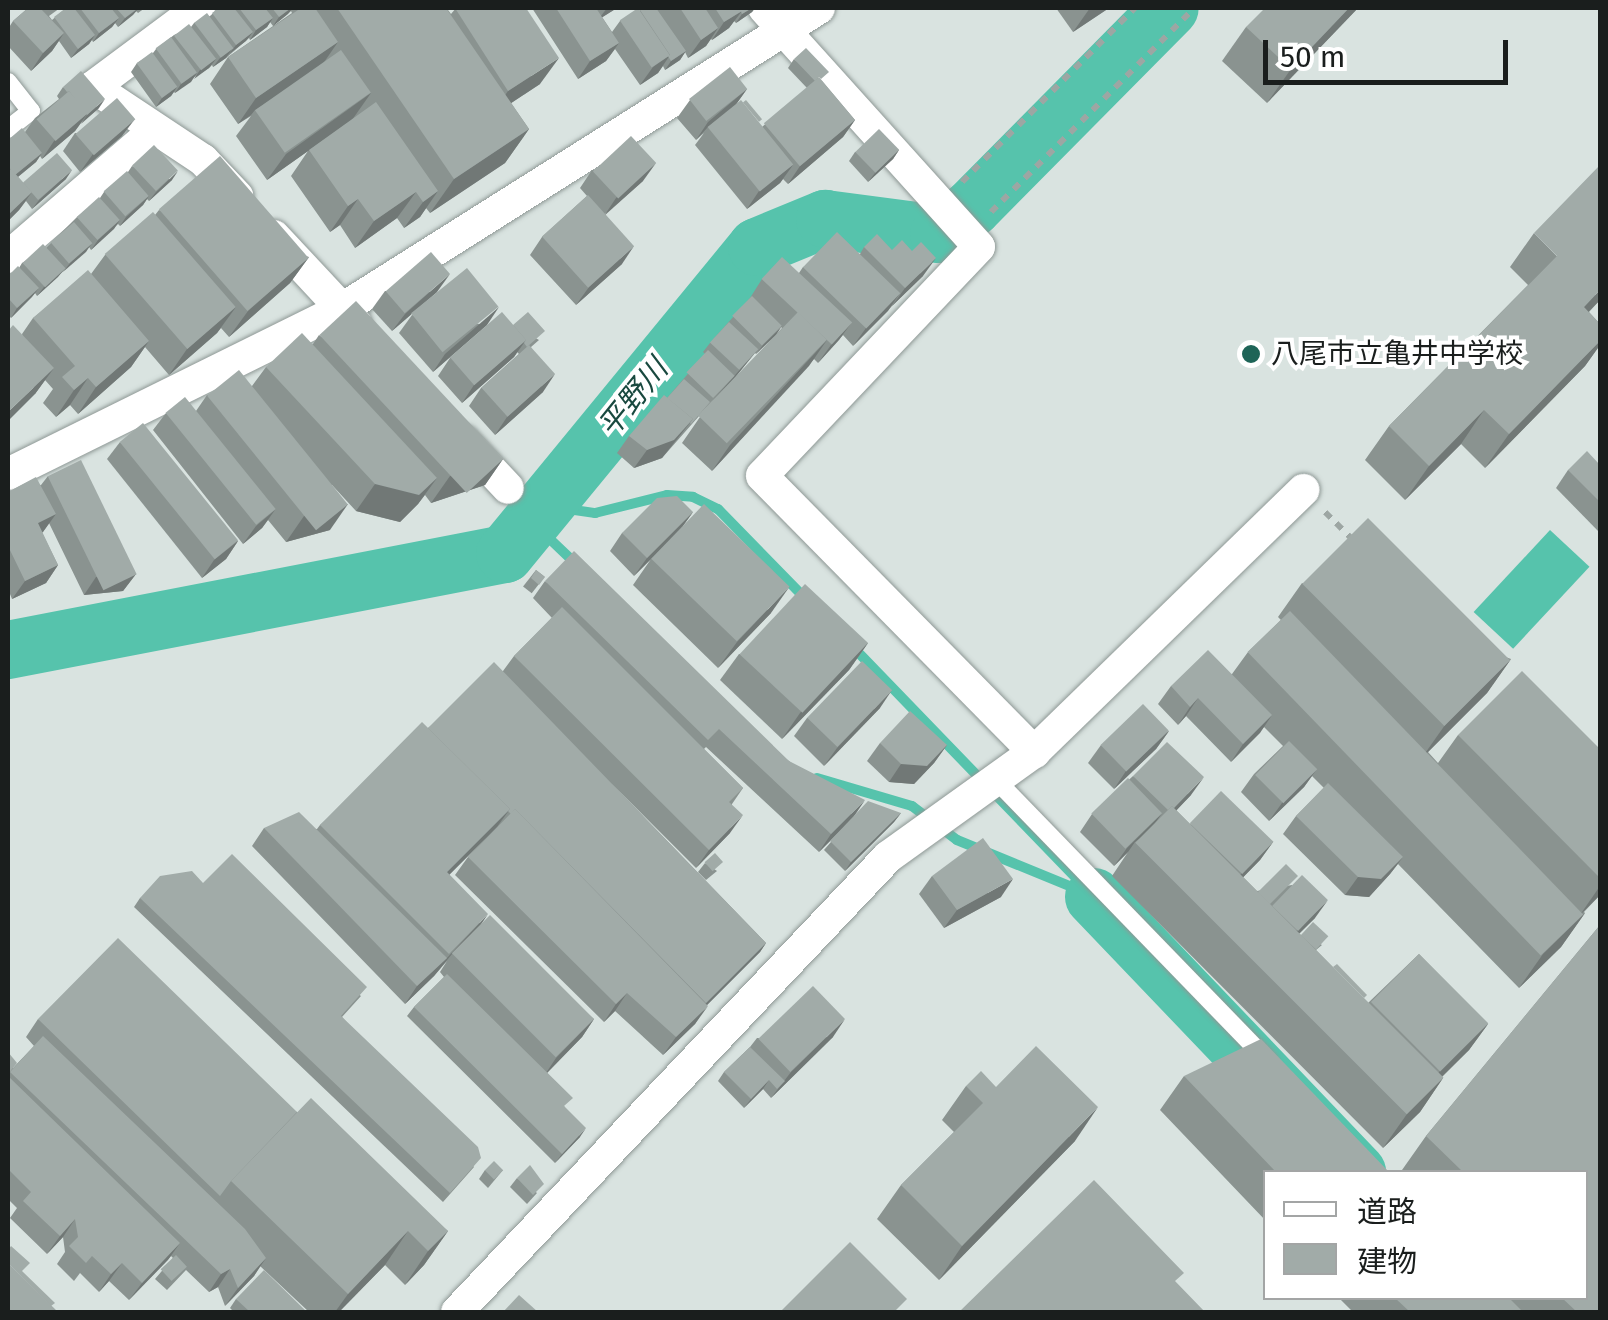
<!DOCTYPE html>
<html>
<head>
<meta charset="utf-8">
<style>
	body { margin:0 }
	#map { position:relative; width:1608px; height:1320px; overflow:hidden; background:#d9e3e0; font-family:"Fira Sans","Noto Sans JP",sans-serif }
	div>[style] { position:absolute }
	.water>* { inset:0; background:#56c3ac; transform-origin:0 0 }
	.stream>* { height:10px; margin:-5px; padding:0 5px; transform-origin:5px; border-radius:5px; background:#56c3ac }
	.river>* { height:58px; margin:-29px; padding:0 29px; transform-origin:29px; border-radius:29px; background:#56c3ac }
	.path>* { height:6px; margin-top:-3px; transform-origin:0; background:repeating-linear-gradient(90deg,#9da6a3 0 8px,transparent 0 16px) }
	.roads { filter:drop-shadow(0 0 2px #8e9895) drop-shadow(0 0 2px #8e9895) }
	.service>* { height:18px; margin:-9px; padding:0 9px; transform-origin:9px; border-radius:9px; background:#fff }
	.minor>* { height:32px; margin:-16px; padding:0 16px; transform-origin:16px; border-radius:16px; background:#fff }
	.wall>* { inset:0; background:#8a9390; transform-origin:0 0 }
	.shaded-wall>* { inset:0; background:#717876 }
	.building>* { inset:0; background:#a1aba8; transform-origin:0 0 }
	.dots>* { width:28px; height:28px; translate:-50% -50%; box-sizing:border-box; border:5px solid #fff; border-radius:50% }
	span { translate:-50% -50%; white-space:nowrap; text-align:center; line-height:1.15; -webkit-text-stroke:8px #fff; paint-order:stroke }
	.poi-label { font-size:28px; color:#1a1e1d }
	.left { translate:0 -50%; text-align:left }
	.water-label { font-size:30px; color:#19493f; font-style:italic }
	.frame { position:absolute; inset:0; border:10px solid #1a1e1d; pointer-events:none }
	.legend { position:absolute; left:1263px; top:1170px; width:325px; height:130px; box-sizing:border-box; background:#fff; border:2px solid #a3a5a5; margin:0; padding:12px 18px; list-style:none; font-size:30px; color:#1a1e1d }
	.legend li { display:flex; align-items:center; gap:20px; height:50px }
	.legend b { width:50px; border:2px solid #a3a5a5 }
	.scale { position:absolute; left:1263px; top:40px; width:245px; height:45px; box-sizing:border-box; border:5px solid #1a1e1d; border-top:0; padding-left:12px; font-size:30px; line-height:35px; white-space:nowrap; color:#1a1e1d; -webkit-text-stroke:8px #fff; paint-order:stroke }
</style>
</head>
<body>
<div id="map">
	<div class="water">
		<div style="left:1550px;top:530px;width:54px;height:112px;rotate:43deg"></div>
	</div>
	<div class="stream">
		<div style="left:547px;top:506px;width:49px;rotate:8.3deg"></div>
		<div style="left:595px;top:513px;width:74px;rotate:-14deg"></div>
		<div style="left:667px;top:495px;width:26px;rotate:4deg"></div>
		<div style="left:693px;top:497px;width:28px;rotate:26deg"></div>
		<div style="left:718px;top:509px;width:124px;rotate:45.7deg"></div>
		<div style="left:532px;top:522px;width:64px;rotate:43.7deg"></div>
		<div style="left:852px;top:646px;width:349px;rotate:46deg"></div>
		<div style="left:817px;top:778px;width:99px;rotate:16.4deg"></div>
		<div style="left:912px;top:806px;width:56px;rotate:37.1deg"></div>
		<div style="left:957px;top:840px;width:137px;rotate:22.3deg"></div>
	</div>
	<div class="river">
		<div style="left:8px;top:650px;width:506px;rotate:-10.93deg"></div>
		<div style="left:505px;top:554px;width:397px;rotate:-50.6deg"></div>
		<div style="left:757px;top:247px;width:74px;rotate:-22.4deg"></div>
		<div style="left:825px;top:219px;width:115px;rotate:7.5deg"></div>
		<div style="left:939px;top:234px;width:42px;rotate:-38.2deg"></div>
		<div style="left:972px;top:208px;width:281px;rotate:-45.3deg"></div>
		<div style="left:1094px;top:897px;width:381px;rotate:46.3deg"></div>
	</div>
	<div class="path">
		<div style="left:962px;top:182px;width:245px;rotate:-45.2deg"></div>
		<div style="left:991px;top:212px;width:288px;rotate:-45.1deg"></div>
		<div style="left:1325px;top:512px;width:42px;rotate:45deg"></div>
	</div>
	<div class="roads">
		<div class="service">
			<div style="left:8px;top:82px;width:37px;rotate:52deg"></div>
			<div style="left:31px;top:111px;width:29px;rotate:142deg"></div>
			<div style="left:994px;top:778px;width:394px;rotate:45.9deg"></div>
		</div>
		<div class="minor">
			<div style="left:199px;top:8px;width:132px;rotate:143.3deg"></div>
			<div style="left:93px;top:87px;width:132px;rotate:33.6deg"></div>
			<div style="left:203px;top:160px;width:50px;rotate:46.6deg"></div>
			<div style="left:764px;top:8px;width:321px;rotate:48deg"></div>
			<div style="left:979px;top:247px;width:315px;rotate:133.5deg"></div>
			<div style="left:762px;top:476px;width:388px;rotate:45.4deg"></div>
			<div style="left:274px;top:236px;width:120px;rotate:47deg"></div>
			<div style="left:8px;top:257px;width:193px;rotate:-40.8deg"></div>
			<div style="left:464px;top:441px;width:64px;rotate:46.9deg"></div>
			<div style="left:8px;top:474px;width:373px;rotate:-26.3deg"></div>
			<div style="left:342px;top:309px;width:564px;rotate:-32.25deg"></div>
			<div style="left:457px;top:1312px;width:627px;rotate:-46.55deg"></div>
			<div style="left:888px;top:857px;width:180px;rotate:-35.7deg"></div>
			<div style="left:1034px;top:752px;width:376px;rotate:-44.2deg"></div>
		</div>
	</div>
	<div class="wall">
		<div style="clip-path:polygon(28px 8px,60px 8px,49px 16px,52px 20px,66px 8px,145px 8px,138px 13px,136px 11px,118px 27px,115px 23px,112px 27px,93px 42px,92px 40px,89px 44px,71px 58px,59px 41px,52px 51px,31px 71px,8px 46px,8px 29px,13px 21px)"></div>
		<div style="clip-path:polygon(219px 8px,452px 8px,448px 10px,451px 14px,456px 8px,540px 84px,511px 103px,529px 129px,505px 163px,430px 213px,426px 208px,420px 217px,404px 228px,397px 218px,355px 248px,340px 225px,330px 232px,291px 176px,308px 151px,267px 180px,236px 136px,251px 116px,238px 124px,210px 84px,228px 57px,292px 13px,291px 11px,273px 26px,270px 22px,267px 27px,250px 40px,249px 38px,226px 58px,213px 67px,212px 65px,209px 68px,193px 78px,175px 93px,174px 92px,171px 96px,156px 107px,131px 72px,137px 63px,153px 53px,156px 49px,174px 35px,191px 27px,194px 23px,210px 16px)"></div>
		<div style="clip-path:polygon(532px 8px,617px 8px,602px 17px,612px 32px,620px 21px,644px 8px,755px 8px,752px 12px,736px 23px,734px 21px,729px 28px,712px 40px,711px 39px,706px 46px,688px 58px,685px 52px,680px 60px,665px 70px,663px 66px,658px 73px,640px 85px,615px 49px,606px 61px,578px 79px)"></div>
		<div style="clip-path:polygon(1056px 8px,1109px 8px,1073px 32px)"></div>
		<div style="clip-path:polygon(1358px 8px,1267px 103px,1222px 61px,1246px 27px)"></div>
		<div style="clip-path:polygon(794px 59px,822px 81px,855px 120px,843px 137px,788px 184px,783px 179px,780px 183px,747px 209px,695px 145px,704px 133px,696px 140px,677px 118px,690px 100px,747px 89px,736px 104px,762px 127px,807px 88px,788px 68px)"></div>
		<div style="clip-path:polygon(63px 87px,99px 108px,81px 123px,75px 131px,42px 159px,40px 156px,36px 162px,18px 177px,23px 183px,66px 179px,32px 209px,26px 201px,19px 210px,8px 221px,8px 140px,25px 132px,35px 118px,59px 99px,57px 96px)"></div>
		<div style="clip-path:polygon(75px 133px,122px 136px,80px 172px,63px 151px)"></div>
		<div style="clip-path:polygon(899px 150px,893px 159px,868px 182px,849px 161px,855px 152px)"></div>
		<div style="clip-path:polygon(132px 166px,172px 180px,149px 201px,147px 199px,143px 205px,120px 226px,118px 224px,91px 250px,89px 247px,37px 296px,35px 293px,11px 318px,9px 316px,8px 317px,8px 276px,19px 268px,22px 263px,46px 248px,77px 217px,100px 198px,104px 192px,128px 172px)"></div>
		<div style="clip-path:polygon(592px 170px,643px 181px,605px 214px,622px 264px,576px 305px,530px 255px,542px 237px,587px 196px,580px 188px)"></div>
		<div style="clip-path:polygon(159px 210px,309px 257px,290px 283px,229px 337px,221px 328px,217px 333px,169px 375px,145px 347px,131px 367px,78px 414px,70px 405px,56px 417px,43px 403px,53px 389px,45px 380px,35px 394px,22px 334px,33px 318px,91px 274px,105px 255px,155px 215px)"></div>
		<div style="clip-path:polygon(1534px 233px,1600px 300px,1589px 312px,1600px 324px,1600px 345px,1585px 366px,1485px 468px,1461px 444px,1405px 500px,1365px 460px,1389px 426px,1528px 285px,1510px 267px)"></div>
		<div style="clip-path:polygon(864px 247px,892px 250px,923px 276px,892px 306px,853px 346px,843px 335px,818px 363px,814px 359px,712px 471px,682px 443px,700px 417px,782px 328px,781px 327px,756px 354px,755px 353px,729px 385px,708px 408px,707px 407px,662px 458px,634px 468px,617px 453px,629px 436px,667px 398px,705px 354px,703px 352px,710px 343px,750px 298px,762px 279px,799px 273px,803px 267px,860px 254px)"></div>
		<div style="clip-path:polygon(385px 291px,437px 292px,392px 331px,372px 309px)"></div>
		<div style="clip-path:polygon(412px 315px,487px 325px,433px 372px,399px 333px)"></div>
		<div style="clip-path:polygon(513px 325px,539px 340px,531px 347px,543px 392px,495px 435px,469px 406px,481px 388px,519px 354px,517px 352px,514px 357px,462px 403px,438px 376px,450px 358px)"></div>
		<div style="clip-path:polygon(319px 335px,503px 459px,485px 485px,431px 503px,425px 495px,418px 504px,400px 522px,356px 511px,332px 485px,330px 530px,286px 542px,268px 520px,262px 528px,243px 544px,153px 430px,166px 413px,196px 411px,207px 395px,252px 386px,266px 367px,313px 344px)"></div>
		<div style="clip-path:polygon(120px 442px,238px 541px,226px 559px,202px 578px,107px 459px)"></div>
		<div style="clip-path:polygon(1600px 465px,1600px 533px,1556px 488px,1568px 470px)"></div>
		<div style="clip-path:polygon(48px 476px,136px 574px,123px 591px,84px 595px,49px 523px,42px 533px,58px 565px,46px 583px,12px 599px,8px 589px,8px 492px,41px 485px)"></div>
		<div style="clip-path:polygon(693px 512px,683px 526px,771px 613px,718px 668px,633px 585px,651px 559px,634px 576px,610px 551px,622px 533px)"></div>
		<div style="left:536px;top:570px;width:11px;height:21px;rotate:38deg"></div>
		<div style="clip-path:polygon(545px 581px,789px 761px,854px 816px,901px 813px,894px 822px,845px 871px,824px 850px,844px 827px,819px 852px,706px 747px,704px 749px,743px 788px,732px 804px,730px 833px,696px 868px,611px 783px,766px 943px,760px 952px,707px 1005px,695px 1024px,663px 1055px,615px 1011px,604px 1022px,455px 875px,468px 857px,486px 838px,449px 875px,481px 925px,594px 1019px,582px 1037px,547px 1073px,580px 1137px,555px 1163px,407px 1016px,414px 1007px,444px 977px,440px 972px,447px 961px,434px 976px,405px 1004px,252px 846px,264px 828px,317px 829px,320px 825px,428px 728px,503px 671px,514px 656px,552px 618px,533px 598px)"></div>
		<div style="clip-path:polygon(1302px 583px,1511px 659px,1487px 693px,1428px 752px,1438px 763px,1458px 735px,1600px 749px,1600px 895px,1584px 912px,1585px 913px,1561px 947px,1519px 988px,1398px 864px,1390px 874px,1369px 897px,1345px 895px,1283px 834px,1296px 816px,1324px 788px,1312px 776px,1304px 787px,1269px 821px,1241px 792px,1254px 774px,1283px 746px,1264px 727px,1231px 762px,1186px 716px,1178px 725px,1158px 704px,1171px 686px,1232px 674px,1248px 652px,1281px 620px,1278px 617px)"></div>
		<div style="clip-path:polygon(868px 643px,849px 670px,782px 739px,720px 680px,739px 654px)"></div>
		<div style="clip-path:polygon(880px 708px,824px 766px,794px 736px,807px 718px)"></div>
		<div style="clip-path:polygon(1169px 731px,1156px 749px,1114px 789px,1088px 763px,1101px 745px)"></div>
		<div style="clip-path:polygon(880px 743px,947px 745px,934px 763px,914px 784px,889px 782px,867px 761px)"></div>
		<div style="clip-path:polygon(1133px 776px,1191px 795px,1176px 810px,1190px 824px,1273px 842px,1260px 860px,1243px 877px,1257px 891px,1292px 885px,1315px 918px,1299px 934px,1322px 945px,1316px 950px,1368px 1003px,1419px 954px,1488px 1024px,1469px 1050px,1442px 1077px,1443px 1078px,1420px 1112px,1383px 1148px,1112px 876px,1128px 852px,1114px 866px,1080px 832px,1092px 814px)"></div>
		<div style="clip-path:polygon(705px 863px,717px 871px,706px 880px,698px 872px)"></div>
		<div style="clip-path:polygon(932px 876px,1001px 897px,944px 928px,919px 894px)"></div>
		<div style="clip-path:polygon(203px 883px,361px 996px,342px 1017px,474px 1167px,443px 1202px,134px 907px,140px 898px)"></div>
		<div style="clip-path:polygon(1600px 925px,1600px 1312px,1353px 1312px,1339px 1298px,1586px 1298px,1586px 1172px,1405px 1172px,1402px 1170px,1426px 1136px)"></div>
		<div style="clip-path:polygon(38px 1019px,297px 1112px,448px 1231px,424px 1265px,405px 1285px,385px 1265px,339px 1312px,309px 1312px,260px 1266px,254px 1276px,225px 1306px,218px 1287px,209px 1292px,186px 1270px,167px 1290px,155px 1279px,173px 1258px,171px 1256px,129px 1300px,109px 1281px,99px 1292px,80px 1273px,74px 1281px,57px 1264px,65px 1252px,63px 1237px,47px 1254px,10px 1218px,17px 1208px,8px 1199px,8px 1052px,13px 1068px,34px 1046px,26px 1037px)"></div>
		<div style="clip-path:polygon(833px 1037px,771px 1098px,763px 1089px,744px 1108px,718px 1081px,724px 1072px,750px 1047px,757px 1038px)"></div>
		<div style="clip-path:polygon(1184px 1076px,1389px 1172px,1266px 1172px,1266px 1221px,1160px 1110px)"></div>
		<div style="clip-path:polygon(966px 1086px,996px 1087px,1075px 1141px,939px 1280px,877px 1219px,901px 1185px,954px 1132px,942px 1120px)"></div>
		<div style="clip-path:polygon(485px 1170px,503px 1170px,488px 1188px,479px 1179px)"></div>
		<div style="clip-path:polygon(517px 1178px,537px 1193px,527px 1204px,510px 1187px)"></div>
		<div style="clip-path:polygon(236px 1299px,307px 1312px,234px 1312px,230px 1308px)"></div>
	</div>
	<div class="shaded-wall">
		<div style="clip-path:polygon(139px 8px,133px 15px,118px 27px,125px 18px)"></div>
		<div style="clip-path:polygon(291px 8px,293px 8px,288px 14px,273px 26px,279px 17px)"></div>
		<div style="clip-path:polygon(607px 8px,617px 8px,598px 20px)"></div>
		<div style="clip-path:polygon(752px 8px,755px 8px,752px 12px,736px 23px,742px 14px)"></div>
		<div style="clip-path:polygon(1090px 8px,1109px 8px,1073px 32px)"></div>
		<div style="clip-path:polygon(1349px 8px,1358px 8px,1267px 103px,1291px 69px)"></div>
		<div style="clip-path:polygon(742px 11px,729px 28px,712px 40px,724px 22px)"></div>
		<div style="clip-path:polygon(119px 18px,112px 27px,93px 42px,99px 33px)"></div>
		<div style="clip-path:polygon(273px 18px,267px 27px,250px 40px,256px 30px)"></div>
		<div style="clip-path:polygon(718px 28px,706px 46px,688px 58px,701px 40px)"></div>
		<div style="clip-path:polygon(253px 32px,246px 41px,229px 54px,236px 45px)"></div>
		<div style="clip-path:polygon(64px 33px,52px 51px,31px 71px,43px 53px)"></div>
		<div style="clip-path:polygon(95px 35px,89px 44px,71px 58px,78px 49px)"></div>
		<div style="clip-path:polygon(338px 42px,320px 68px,255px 110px,251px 115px,238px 124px,256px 98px)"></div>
		<div style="clip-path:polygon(619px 43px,606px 61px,578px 79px,590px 61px)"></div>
		<div style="clip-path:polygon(233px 48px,226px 58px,213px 67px,220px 58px)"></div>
		<div style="clip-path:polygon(686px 51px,680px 60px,665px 70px,671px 61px)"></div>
		<div style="clip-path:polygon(670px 55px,658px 73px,640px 85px,653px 67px)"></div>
		<div style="clip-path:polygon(559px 58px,540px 84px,490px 117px,508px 91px)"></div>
		<div style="clip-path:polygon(216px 59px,209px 68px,194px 79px,200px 70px)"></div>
		<div style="clip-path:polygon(197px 73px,191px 82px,175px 93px,181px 84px)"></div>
		<div style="clip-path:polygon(177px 87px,171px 96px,156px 107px,162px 98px)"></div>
		<div style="clip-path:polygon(747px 89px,735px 106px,708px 127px,696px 140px,708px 122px)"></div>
		<div style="clip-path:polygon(371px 93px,352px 120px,267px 180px,286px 154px)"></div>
		<div style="clip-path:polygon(105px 99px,99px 108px,81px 124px,87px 115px)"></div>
		<div style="clip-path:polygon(88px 113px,75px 131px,42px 159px,54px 141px)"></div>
		<div style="clip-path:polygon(135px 119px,122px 136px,80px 172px,93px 154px)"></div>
		<div style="clip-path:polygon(855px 120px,843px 137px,788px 184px,800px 166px)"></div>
		<div style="clip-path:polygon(529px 129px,505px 163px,430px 213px,454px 179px)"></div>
		<div style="clip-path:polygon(899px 150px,893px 159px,868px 182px,875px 173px)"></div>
		<div style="clip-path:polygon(42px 153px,36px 162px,9px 184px,15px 175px)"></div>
		<div style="clip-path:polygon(656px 163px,643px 181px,604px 216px,616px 198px)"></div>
		<div style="clip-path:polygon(793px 165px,780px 183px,747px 209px,759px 191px)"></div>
		<div style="clip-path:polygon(72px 170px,66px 179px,32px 209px,39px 200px)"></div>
		<div style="clip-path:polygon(178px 171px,172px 180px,149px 201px,156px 192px)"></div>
		<div style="clip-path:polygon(438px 191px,420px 217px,404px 228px,423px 202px)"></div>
		<div style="clip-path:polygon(32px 192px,19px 210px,8px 221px,8px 215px)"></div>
		<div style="clip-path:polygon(416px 192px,397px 218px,355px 248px,374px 221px)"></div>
		<div style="clip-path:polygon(149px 196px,143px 205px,120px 226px,126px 217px)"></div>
		<div style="clip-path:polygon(358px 199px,340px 225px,330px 232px,348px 206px)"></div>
		<div style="clip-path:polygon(120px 220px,114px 229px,91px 250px,98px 240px)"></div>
		<div style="clip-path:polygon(92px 243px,86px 252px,63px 272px,70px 263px)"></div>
		<div style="clip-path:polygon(634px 246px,622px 264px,576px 305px,589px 287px)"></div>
		<div style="clip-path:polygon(309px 257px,290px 283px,229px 337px,248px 311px)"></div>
		<div style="clip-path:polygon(936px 258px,923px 276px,892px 306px,905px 288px)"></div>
		<div style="clip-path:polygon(65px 268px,58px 277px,37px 296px,44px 287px)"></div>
		<div style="clip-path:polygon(450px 274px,437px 292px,392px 331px,405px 314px)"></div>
		<div style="clip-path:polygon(39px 288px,32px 297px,11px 318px,17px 308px)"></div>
		<div style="clip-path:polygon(1600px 290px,1600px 300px,1560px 341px,1584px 307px)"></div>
		<div style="clip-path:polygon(900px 293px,888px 311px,853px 346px,866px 328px)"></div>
		<div style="clip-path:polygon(236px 307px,217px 333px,169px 375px,187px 349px)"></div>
		<div style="clip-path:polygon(499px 307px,487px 325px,433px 372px,445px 354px)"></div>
		<div style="clip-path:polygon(852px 322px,839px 340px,818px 363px,831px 345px)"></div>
		<div style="clip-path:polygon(782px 326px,776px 335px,756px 354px,763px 345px)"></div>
		<div style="clip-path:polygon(526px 340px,514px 357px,462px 403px,474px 385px)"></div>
		<div style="clip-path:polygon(827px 340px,809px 366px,712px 471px,730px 445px)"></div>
		<div style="clip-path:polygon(149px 341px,131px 367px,78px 414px,96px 387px)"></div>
		<div style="clip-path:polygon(1600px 341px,1600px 345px,1585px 366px,1485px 468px,1509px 434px)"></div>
		<div style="clip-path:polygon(758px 349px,729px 385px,708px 408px,714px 399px)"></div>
		<div style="clip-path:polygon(54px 368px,35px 394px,8px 421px,8px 412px)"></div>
		<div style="clip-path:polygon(555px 374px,543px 392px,495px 435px,507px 417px)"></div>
		<div style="clip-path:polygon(88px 378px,70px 405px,56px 417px,74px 390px)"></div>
		<div style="clip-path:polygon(1484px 410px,1461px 444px,1405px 500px,1429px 466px)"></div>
		<div style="clip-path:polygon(693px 419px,662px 458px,634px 468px,647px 450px)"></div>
		<div style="clip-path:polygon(503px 459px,485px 485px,431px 503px,450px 476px)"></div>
		<div style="clip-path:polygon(437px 478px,418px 504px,400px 522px,356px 511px,375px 484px)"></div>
		<div style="clip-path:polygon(348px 504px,330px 530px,286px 542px,304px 516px)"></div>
		<div style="clip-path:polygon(275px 510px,262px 528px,243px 544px,256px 526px)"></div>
		<div style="clip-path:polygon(693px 512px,680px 530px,634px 576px,647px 558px)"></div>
		<div style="clip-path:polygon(56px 514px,43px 532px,25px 541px,38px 523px)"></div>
		<div style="clip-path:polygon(238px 541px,226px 559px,202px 578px,214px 560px)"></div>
		<div style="clip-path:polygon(58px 565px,46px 583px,12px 599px,25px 581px)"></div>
		<div style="clip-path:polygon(136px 574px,123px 591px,84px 595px,96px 577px)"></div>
		<div style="clip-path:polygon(790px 586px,771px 613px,718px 668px,737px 642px)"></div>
		<div style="clip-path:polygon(868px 643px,849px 670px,782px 739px,800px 713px)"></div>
		<div style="clip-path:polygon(1511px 659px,1487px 693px,1421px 759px,1445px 725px)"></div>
		<div style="clip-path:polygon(892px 690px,880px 708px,824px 766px,837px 748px)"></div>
		<div style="clip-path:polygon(1198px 698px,1186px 716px,1178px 725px,1190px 707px)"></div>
		<div style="clip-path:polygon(1272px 715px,1260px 733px,1231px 762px,1243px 744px)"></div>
		<div style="clip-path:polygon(1169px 731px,1156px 749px,1114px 789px,1126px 771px)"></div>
		<div style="clip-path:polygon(947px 745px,934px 763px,914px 784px,889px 782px,901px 764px)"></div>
		<div style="clip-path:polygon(1317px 769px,1304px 787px,1269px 821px,1282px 803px)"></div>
		<div style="clip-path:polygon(1204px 777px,1191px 795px,1158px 830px,1170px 812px)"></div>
		<div style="clip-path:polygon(865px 800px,853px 818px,819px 852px,831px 834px)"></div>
		<div style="clip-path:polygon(510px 809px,497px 827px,434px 890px,447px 872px)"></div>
		<div style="clip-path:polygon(901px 813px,894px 822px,845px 871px,851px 862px)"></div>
		<div style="clip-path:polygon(1162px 813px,1150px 831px,1135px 842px,1128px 852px,1114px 866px,1127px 848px)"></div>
		<div style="clip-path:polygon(743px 815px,730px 833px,696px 868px,709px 850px)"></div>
		<div style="clip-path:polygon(1273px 842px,1260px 860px,1223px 898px,1235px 880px)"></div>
		<div style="clip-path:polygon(1403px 857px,1390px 874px,1369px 897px,1345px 895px,1358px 877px)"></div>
		<div style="clip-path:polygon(1013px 879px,1001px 897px,944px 928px,957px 910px)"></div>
		<div style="clip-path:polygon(1600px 886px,1600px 895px,1580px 915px)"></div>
		<div style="clip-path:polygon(1328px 900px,1315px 918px,1277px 955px,1290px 937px)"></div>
		<div style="clip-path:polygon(1585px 913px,1561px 947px,1519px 988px,1543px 954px)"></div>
		<div style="clip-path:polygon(488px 914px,476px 932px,452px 954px,434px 976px,405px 1004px,417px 986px,446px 959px)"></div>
		<div style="clip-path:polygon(766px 943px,760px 952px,696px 1016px,702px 1007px)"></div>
		<div style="clip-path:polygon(627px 993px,615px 1011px,604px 1022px,616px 1004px)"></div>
		<div style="clip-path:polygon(708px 1006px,695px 1024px,663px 1055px,676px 1037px)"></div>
		<div style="clip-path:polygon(594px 1019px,582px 1037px,544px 1076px,556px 1058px)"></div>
		<div style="clip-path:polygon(845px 1019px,833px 1037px,771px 1098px,791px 1072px)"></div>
		<div style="clip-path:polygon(1488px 1024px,1469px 1050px,1420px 1098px,1439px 1072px)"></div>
		<div style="clip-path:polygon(1443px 1078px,1420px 1112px,1383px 1148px,1407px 1114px)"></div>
		<div style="clip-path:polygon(769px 1080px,763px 1089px,744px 1108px,751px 1099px)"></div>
		<div style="clip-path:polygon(1098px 1107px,1075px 1141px,939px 1280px,962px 1246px)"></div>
		<div style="clip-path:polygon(586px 1128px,580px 1137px,555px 1163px,562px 1154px)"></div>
		<div style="clip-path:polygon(75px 1219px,63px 1237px,47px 1254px,60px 1236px)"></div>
		<div style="clip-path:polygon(408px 1231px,385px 1265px,339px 1312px,335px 1312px,348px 1294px)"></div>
		<div style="clip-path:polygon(448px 1231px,424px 1265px,405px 1285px,428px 1251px)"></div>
		<div style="clip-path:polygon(180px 1243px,168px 1260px,129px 1300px,142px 1283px)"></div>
		<div style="clip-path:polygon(266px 1258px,254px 1276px,225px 1306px,238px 1288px)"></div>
		<div style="clip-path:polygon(122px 1263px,109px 1281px,99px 1292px,111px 1274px)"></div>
		<div style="clip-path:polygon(230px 1269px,218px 1287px,209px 1292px,221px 1274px)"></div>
	</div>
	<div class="building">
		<div style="clip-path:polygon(28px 8px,40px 8px,64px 33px,43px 53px,13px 21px)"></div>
		<div style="clip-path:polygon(66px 8px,74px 8px,95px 35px,78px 49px,54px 17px)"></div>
		<div style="clip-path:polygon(80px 8px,111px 8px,119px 18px,99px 33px)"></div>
		<div style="clip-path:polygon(116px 8px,138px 8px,125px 18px)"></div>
		<div style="clip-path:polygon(219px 8px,234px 8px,253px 32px,236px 45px,212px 13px)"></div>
		<div style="clip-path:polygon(239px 8px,265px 8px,273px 18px,256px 30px)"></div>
		<div style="clip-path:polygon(272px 8px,291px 8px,279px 17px)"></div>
		<div style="clip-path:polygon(301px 8px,315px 8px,338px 42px,256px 98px,228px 57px)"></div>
		<div style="clip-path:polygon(337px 8px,446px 8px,529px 129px,454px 179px)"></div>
		<div style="clip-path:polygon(455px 8px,526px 8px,559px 58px,508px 91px)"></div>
		<div style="clip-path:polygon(556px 8px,596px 8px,619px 43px,590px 61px)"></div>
		<div style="left:638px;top:8px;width:57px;height:22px;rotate:56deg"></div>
		<div style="clip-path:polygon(644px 8px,656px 8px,686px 51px,671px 61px,668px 56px,670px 55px,640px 10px)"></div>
		<div style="clip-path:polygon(680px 8px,705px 8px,718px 28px,701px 40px)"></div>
		<div style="clip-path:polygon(715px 8px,740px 8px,742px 11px,724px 22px)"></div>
		<div style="clip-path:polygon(740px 8px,752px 8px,742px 14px)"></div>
		<div style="clip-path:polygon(1265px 8px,1349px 8px,1291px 69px,1246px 27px)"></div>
		<div style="left:207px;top:13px;width:44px;height:16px;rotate:53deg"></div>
		<div style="left:189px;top:24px;width:44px;height:19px;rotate:52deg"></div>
		<div style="left:171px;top:37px;width:44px;height:19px;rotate:54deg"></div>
		<div style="clip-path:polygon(806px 48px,829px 72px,821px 79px,819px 77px,815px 81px,794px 59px)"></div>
		<div style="left:341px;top:50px;width:52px;height:105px;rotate:55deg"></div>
		<div style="left:152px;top:52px;width:43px;height:19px;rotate:54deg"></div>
		<div style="left:730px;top:67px;width:28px;height:52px;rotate:52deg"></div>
		<div style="clip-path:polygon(81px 71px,105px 99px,87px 115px,69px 91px,67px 92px,63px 87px)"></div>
		<div style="left:819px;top:77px;width:56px;height:72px;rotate:50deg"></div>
		<div style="left:69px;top:91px;width:29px;height:43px;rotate:49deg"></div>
		<div style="left:117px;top:98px;width:28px;height:55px;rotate:49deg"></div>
		<div style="left:741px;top:100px;width:83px;height:43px;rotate:51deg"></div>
		<div style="left:746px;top:100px;width:25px;height:4px;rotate:50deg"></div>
		<div style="clip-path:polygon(376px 102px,438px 191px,423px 202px,416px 192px,374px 221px,358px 199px,348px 206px,309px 150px)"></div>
		<div style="clip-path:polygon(22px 128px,42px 153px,15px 175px,8px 166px,8px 140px)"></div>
		<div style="left:879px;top:129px;width:29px;height:33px;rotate:46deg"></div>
		<div style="left:631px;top:136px;width:37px;height:52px;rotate:47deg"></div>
		<div style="left:154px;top:145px;width:35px;height:30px;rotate:47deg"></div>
		<div style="left:57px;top:153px;width:23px;height:45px;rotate:49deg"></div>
		<div style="left:220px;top:156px;width:135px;height:81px;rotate:49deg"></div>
		<div style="clip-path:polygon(1600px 165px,1600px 290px,1584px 307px,1600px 324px,1600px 341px,1509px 434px,1484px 410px,1429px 466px,1389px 426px,1557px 256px,1534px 233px)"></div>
		<div style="clip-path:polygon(11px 169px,32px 192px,8px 215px,8px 172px)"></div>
		<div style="left:127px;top:171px;width:33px;height:31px;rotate:49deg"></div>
		<div style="left:588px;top:195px;width:69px;height:62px;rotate:48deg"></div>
		<div style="left:99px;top:197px;width:31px;height:30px;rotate:48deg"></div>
		<div style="left:153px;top:212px;width:126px;height:64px;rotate:49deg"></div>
		<div style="left:74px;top:222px;width:28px;height:31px;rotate:49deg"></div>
		<div style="left:837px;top:232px;width:88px;height:49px;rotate:44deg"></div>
		<div style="clip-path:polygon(877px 234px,892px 250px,902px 240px,912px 251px,921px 242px,936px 258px,905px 288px,864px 247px)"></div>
		<div style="left:43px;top:244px;width:33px;height:28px;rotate:47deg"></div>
		<div style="left:431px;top:252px;width:29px;height:60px;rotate:49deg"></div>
		<div style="left:782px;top:257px;width:96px;height:30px;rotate:43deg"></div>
		<div style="clip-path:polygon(18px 266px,39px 288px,17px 308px,8px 298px,8px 276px)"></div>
		<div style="left:467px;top:268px;width:50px;height:72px;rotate:51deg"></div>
		<div style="clip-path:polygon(88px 270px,149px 341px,96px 387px,88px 378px,74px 390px,62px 377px,75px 366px,33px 318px)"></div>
		<div style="left:752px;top:296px;width:42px;height:28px;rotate:45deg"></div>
		<div style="left:356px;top:301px;width:216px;height:50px;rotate:47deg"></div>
		<div style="left:502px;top:312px;width:37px;height:69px;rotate:49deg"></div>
		<div style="clip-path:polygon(528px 312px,545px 331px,527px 347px,524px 343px,526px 340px,513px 325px)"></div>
		<div style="left:798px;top:312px;width:40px;height:144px;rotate:44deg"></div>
		<div style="left:729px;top:322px;width:40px;height:28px;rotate:43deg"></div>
		<div style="clip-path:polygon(13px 325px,54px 368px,8px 412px,8px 331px)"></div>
		<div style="clip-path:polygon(302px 333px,437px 478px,419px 495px,375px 484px,266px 367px)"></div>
		<div style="left:529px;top:345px;width:39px;height:64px;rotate:48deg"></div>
		<div style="left:708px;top:350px;width:37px;height:31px;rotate:44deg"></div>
		<div style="left:239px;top:370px;width:173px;height:41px;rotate:51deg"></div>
		<div style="clip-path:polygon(684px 379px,710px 402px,691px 424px,690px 423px,693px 419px,667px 398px)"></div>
		<div style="clip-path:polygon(664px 395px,693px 419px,674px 440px,647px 450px,629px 436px)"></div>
		<div style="left:185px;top:397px;width:144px;height:25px;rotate:51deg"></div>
		<div style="left:143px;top:423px;width:151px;height:30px;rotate:51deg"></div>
		<div style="clip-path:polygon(1587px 451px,1600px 465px,1600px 502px,1568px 470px)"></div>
		<div style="left:81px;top:460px;width:127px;height:37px;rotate:64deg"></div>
		<div style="clip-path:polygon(36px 477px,56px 514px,38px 523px,58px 565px,25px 581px,8px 546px,8px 492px)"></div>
		<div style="clip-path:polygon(677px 496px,693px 512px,647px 558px,622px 533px,657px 498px)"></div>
		<div style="left:704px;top:504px;width:119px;height:76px;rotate:44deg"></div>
		<div style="left:1368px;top:518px;width:201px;height:93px;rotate:45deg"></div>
		<div style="clip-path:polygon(574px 551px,789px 761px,865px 800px,831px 834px,719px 729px,708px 740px,545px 581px)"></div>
		<div style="clip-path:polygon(536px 570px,545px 577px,539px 585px,531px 578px)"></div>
		<div style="left:805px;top:584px;width:86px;height:96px;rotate:43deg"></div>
		<div style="clip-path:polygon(562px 607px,743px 788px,729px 802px,743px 815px,709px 850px,514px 656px)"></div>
		<div style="left:1290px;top:611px;width:422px;height:59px;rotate:46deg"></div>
		<div style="clip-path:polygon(1208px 650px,1272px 715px,1243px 744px,1198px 698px,1190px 707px,1171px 686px)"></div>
		<div style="left:862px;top:661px;width:42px;height:79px;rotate:44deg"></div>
		<div style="clip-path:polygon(494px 662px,766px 943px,706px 1003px,515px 809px,511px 814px,508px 811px,510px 809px,428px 728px)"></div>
		<div style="clip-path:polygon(1522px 671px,1600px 749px,1600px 878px,1458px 735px)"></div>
		<div style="left:1143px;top:704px;width:37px;height:59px;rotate:46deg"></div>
		<div style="clip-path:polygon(910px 711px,947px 745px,927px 766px,901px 764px,880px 743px)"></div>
		<div style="clip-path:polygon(422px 722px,510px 809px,447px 872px,488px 914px,449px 954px,320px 825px)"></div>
		<div style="left:1289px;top:741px;width:40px;height:48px;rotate:45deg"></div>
		<div style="clip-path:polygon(1167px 742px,1204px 777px,1174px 808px,1172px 806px,1168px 810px,1133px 776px)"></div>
		<div style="left:1128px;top:778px;width:49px;height:51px;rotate:46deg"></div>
		<div style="clip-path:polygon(1328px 783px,1403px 857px,1381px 879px,1358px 877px,1296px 816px)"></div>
		<div style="left:1221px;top:791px;width:73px;height:45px;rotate:44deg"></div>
		<div style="clip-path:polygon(868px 801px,901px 813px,851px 862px,830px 841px)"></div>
		<div style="left:1172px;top:806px;width:384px;height:52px;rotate:45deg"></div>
		<div style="clip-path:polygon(515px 809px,708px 1006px,676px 1037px,627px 993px,616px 1004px,468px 857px)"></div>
		<div style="clip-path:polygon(299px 812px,447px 958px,417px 986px,264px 828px)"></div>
		<div style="clip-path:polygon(983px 838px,1013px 879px,957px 910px,932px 876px)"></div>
		<div style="left:715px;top:853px;width:12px;height:14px;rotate:48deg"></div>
		<div style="clip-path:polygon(232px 854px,367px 987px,341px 1016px,478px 1147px,481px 1158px,450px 1193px,140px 898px,160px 876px,192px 871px,203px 883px)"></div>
		<div style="left:1286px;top:864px;width:17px;height:40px;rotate:45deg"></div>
		<div style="left:1302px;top:875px;width:36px;height:43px;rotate:44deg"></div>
		<div style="left:490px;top:915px;width:147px;height:54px;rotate:45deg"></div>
		<div style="left:1313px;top:922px;width:21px;height:18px;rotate:43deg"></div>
		<div style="clip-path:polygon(1600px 925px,1600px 1312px,1577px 1312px,1562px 1298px,1586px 1298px,1586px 1172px,1463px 1172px,1426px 1136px)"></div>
		<div style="clip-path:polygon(118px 938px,297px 1112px,231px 1181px,220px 1196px,38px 1019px)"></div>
		<div style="left:1419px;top:954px;width:98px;height:68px;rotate:45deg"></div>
		<div style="clip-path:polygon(1337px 964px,1367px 995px,1364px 998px,1333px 967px)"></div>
		<div style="clip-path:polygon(447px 974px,573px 1098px,564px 1106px,586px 1128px,562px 1154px,414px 1007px)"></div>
		<div style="left:813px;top:986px;width:46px;height:76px;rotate:46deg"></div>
		<div style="clip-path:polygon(43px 1036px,245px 1229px,266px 1258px,238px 1288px,230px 1269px,221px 1274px,10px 1072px)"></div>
		<div style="clip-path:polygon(1261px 1039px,1389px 1172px,1276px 1172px,1184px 1076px)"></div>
		<div style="clip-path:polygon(1036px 1046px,1098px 1107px,962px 1246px,901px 1185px,983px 1103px,966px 1086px,981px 1071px,996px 1087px)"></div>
		<div style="clip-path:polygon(750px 1047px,785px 1081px,777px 1089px,769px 1080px,751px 1099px,724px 1072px)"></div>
		<div style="clip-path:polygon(8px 1052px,17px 1063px,8px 1074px)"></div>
		<div style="clip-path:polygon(8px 1076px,180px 1243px,142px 1283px,122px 1263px,111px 1274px,92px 1256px,86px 1263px,69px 1246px,78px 1237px,75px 1219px,60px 1236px,23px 1201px,31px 1192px,8px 1169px)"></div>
		<div style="clip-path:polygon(311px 1098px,448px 1231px,428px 1251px,408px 1231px,348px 1294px,231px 1181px)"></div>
		<div style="left:494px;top:1161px;width:13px;height:13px;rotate:45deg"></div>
		<div style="clip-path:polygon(530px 1165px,544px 1184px,533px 1195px,517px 1178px)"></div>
		<div style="clip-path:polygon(1094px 1180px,1184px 1273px,1175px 1281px,1205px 1312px,959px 1312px)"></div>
		<div style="clip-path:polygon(850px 1242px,907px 1299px,894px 1312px,780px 1312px)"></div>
		<div style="clip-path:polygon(11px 1246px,30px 1263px,22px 1271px,55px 1303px,51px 1306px,8px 1263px,8px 1250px)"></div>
		<div style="left:176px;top:1255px;width:16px;height:21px;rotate:47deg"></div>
		<div style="clip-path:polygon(8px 1263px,58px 1312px,8px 1312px)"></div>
		<div style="clip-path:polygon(264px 1270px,307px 1312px,250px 1312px,236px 1299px)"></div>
		<div style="clip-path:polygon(519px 1295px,538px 1312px,503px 1312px)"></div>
		<div style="clip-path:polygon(1395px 1298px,1509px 1298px,1523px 1312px,1410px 1312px)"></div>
	</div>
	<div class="dots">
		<div style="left:1251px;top:354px;background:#1e6457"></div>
	</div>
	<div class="poi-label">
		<span class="left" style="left:1271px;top:354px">八尾市立亀井中学校</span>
	</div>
	<div class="water-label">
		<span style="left:633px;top:398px;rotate:-51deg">平野川</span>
	</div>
	<div class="frame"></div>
	<ul class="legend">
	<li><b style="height:12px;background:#fff"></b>道路</li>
	<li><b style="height:28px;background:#a1aba8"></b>建物</li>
	</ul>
	<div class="scale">50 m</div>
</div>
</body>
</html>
